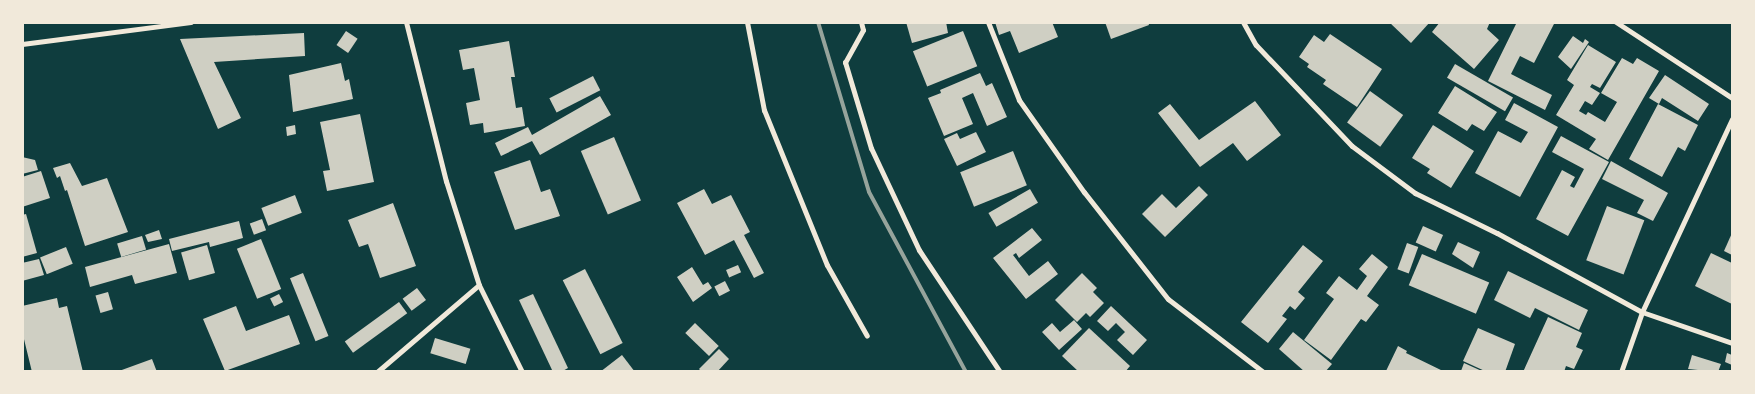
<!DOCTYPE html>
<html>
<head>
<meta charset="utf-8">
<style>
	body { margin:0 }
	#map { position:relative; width:1755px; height:394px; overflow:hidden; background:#0f3d3e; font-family:"Varela Round",sans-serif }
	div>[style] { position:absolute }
	.building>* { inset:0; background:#cfcfc3; transform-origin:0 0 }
	.minor>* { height:5px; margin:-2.5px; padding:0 2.5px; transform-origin:2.5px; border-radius:2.5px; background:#f1e9da }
	.rail>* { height:4px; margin:-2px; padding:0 2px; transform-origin:2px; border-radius:2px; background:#97a49c }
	span { translate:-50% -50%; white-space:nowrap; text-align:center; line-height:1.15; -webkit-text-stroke:4.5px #f1e9da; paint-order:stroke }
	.frame { position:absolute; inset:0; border:24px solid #f1e9da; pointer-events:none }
</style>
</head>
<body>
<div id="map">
	<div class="building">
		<div style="clip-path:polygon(906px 22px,946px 22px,948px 33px,912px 43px)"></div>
		<div style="clip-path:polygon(995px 22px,1052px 22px,1058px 37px,1019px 53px,1010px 31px,999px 35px)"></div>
		<div style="clip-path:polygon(1105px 22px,1148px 22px,1149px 25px,1111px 39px)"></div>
		<div style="clip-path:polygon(1389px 22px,1430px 22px,1411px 43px)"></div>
		<div style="clip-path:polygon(1440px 22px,1490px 22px,1487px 29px,1499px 40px,1474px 69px,1432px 32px)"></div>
		<div style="clip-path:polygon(1517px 22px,1555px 22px,1534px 63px,1520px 56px,1511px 74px,1552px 95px,1545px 110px,1488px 81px)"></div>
		<div style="left:346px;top:31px;width:14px;height:17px;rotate:34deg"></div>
		<div style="left:963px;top:31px;width:38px;height:54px;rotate:68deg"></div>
		<div style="clip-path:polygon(304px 33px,305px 56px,214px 62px,241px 118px,218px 129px,180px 39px)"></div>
		<div style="clip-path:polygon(1330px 34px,1382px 69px,1357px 107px,1323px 84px,1326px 80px,1307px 67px,1309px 64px,1299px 57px,1314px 35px,1324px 42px)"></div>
		<div style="clip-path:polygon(1573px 36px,1583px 43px,1585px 39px,1589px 42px,1571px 69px,1558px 57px)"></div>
		<div style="clip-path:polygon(509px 41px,515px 77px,511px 77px,516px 108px,522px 107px,525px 126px,484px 133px,483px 123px,470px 125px,466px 103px,480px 100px,474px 68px,463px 70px,459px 50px)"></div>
		<div style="clip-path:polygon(1588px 45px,1616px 62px,1600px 88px,1592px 84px,1590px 87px,1600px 93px,1592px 105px,1585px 101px,1579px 111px,1586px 115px,1588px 112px,1605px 122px,1617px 102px,1601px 93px,1622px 58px,1633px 64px,1637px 58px,1659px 71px,1608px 160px,1589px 149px,1596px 139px,1556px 115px,1574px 85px,1567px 80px)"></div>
		<div style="clip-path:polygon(341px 63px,345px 81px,349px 79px,353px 99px,293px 112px,289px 75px)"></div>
		<div style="left:1455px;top:64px;width:67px;height:16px;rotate:30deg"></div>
		<div style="clip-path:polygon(980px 73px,986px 86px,992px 83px,1007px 117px,987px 126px,973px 93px,962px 98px,973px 124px,944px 136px,928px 98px,941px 93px,940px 90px)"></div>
		<div style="clip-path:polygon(1665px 75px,1709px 104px,1698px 121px,1662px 98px,1659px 104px,1649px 98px)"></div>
		<div style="left:593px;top:76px;width:16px;height:49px;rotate:63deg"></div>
		<div style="clip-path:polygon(1455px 86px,1497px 112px,1484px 131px,1472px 124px,1467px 131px,1438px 113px)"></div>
		<div style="left:1370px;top:91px;width:41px;height:39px;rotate:36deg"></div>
		<div style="clip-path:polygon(600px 96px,611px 115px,540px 155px,532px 141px,501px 156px,495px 143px,528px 127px,532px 135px)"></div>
		<div style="clip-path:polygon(1255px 101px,1281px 135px,1247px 161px,1233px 143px,1200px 167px,1158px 113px,1170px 104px,1199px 140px)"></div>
		<div style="clip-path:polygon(1514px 103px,1558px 127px,1520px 197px,1475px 173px,1498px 131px,1521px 143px,1528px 132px,1505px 120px)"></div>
		<div style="clip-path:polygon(1658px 104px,1698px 125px,1685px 151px,1678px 147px,1662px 177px,1629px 159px)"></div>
		<div style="clip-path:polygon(360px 114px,374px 182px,327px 191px,323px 171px,330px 170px,320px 122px)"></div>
		<div style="clip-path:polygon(295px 125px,296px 134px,287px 136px,286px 127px)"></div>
		<div style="clip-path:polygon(1433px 125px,1474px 151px,1451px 188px,1427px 173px,1430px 169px,1412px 158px)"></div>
		<div style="clip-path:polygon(976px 132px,986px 152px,957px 166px,944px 139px,957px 133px,960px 139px)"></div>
		<div style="clip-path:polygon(1561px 136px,1609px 162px,1568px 236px,1536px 219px,1562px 170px,1575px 177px,1570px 186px,1574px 188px,1584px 169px,1552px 152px)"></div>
		<div style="left:614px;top:137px;width:69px;height:36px;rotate:67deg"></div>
		<div style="left:1013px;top:151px;width:37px;height:57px;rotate:68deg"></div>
		<div style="clip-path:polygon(22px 157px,35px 160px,38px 170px,22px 174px)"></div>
		<div style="clip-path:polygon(530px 160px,541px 192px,550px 189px,560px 216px,515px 230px,494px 172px)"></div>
		<div style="clip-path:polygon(1611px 161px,1668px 193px,1653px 221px,1637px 213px,1644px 200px,1602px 179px)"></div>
		<div style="clip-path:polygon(70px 163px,82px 186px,107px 178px,128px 232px,85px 246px,67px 190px,65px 191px,60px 176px,57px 178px,53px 168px)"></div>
		<div style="clip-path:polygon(41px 171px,50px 198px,22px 207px,22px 177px)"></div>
		<div style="clip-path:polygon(1199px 186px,1208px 195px,1165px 237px,1142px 214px,1162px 194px,1176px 208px)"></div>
		<div style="clip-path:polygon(704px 189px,712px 204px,731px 195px,750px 232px,744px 235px,764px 273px,754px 278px,734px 240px,705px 255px,677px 203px)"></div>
		<div style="left:1030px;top:189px;width:16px;height:48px;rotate:60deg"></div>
		<div style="left:295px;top:195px;width:19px;height:36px;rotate:69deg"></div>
		<div style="clip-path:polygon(393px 203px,416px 266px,380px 278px,368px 244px,359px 247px,348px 220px)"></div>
		<div style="left:1607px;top:206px;width:40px;height:58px;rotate:21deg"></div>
		<div style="clip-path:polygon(26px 214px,37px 253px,22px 257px,22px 215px)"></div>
		<div style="left:262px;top:219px;width:12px;height:13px;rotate:70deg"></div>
		<div style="clip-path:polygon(239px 221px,243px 238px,210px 247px,209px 242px,172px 251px,169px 239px)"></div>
		<div style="left:1423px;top:226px;width:22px;height:18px;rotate:24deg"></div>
		<div style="clip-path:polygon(1032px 228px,1042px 240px,1019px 258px,1016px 253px,1013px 255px,1029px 276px,1048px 261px,1058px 274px,1026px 299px,993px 258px)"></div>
		<div style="clip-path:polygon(159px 230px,162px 239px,148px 242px,145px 235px)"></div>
		<div style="clip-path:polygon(1732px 233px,1732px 255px,1724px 251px)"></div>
		<div style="left:142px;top:236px;width:14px;height:26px;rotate:73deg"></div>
		<div style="left:261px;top:239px;width:54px;height:26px;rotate:68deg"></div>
		<div style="clip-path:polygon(1458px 242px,1480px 252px,1473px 268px,1452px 254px)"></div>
		<div style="left:1407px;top:243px;width:12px;height:28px;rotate:20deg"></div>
		<div style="clip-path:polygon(169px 244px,177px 273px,135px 284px,132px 275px,90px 287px,85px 267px)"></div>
		<div style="left:207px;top:245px;width:29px;height:27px;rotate:74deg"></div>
		<div style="clip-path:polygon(1303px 245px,1323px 261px,1298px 292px,1305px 298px,1295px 310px,1290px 306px,1282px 316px,1287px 319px,1268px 343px,1241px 322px)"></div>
		<div style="left:66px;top:247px;width:18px;height:28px;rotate:68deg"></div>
		<div style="clip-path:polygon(1711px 253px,1732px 263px,1732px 304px,1695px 286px)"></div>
		<div style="clip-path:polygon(1372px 254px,1388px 267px,1367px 296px,1379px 305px,1366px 322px,1361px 319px,1331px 360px,1304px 340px,1334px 299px,1326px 293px,1339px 276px,1357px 290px,1367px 276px,1359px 269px)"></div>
		<div style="left:1422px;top:254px;width:73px;height:34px;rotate:23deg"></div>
		<div style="clip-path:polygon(39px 259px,44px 275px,22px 281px,22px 263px)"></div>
		<div style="left:738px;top:265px;width:8px;height:13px;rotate:67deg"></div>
		<div style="clip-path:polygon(692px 267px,703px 285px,708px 282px,712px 288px,693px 302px,677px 277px)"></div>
		<div style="left:585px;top:269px;width:83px;height:25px;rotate:63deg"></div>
		<div style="clip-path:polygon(1508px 271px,1588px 310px,1579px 330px,1535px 308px,1530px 318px,1494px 300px)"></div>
		<div style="left:303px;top:273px;width:68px;height:14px;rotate:68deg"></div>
		<div style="clip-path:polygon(1082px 273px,1097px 288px,1093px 292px,1104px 303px,1090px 317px,1086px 313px,1077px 322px,1055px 300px)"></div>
		<div style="left:725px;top:281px;width:11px;height:12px;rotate:63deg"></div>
		<div style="left:417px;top:288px;width:15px;height:18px;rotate:53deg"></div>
		<div style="left:108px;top:292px;width:18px;height:13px;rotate:74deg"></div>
		<div style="left:279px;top:294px;width:9px;height:10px;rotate:63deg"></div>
		<div style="clip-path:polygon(533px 294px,568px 368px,561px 372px,553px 372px,519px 300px)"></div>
		<div style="clip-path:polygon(57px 298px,59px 308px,67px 306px,83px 372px,32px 372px,22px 331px,22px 306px)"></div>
		<div style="left:399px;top:302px;width:14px;height:67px;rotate:54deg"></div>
		<div style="clip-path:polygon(236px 306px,246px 331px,289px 315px,300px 344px,225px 371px,203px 319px)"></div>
		<div style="clip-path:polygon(1111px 306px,1147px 340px,1133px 355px,1117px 340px,1125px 332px,1116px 323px,1108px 331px,1097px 321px)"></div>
		<div style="clip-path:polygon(1548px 317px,1582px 333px,1576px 347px,1583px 350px,1574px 369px,1566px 366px,1564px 372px,1523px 372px)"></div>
		<div style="clip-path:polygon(1074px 320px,1082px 329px,1059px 350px,1042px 332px,1052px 323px,1060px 332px)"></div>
		<div style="left:695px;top:323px;width:33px;height:14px;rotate:44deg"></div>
		<div style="clip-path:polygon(1089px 328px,1130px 366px,1125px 372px,1079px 372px,1062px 356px)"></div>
		<div style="clip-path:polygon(1478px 328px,1515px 344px,1505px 372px,1487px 372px,1463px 361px)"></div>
		<div style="clip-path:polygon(1293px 332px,1332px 364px,1325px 372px,1305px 372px,1279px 349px)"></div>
		<div style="left:435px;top:338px;width:37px;height:16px;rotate:17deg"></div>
		<div style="clip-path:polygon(1398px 346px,1407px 351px,1406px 353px,1445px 372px,1386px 371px)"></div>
		<div style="clip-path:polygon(719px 349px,729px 359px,717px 372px,702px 372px,699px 369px)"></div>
		<div style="clip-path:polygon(1727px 353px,1732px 355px,1732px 365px,1725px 362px)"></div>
		<div style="clip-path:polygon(622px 355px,635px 372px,600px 372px)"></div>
		<div style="clip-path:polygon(1692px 355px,1721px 364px,1718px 372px,1688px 369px)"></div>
		<div style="clip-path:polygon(152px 359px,157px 372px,119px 372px,119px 371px)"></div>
		<div style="clip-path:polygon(1464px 363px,1484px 372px,1461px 371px)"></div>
	</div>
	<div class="minor">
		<div style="left:406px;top:22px;width:164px;rotate:75.9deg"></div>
		<div style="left:446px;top:181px;width:109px;rotate:72.4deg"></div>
		<div style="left:479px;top:285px;width:97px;rotate:63.7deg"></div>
		<div style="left:747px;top:22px;width:90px;rotate:79.1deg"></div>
		<div style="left:764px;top:110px;width:167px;rotate:67.9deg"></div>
		<div style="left:827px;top:265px;width:81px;rotate:60.6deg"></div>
		<div style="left:861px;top:22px;width:8px;rotate:76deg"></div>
		<div style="left:863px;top:30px;width:37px;rotate:119deg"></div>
		<div style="left:845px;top:62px;width:90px;rotate:73.2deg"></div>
		<div style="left:871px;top:148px;width:113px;rotate:64.8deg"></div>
		<div style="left:919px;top:250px;width:146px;rotate:56.4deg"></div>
		<div style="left:988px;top:22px;width:84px;rotate:68.3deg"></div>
		<div style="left:1019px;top:100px;width:113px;rotate:54.8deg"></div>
		<div style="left:1084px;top:192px;width:136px;rotate:51.9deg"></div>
		<div style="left:1168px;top:299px;width:120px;rotate:37.5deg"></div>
		<div style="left:1243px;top:22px;width:26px;rotate:61deg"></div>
		<div style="left:1256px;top:45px;width:139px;rotate:46.5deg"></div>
		<div style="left:1352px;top:146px;width:79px;rotate:36.7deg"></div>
		<div style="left:1415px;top:193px;width:91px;rotate:26deg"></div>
		<div style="left:1497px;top:233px;width:165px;rotate:28.6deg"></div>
		<div style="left:1642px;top:312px;width:95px;rotate:19deg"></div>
		<div style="left:1616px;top:22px;width:139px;rotate:33.2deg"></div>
		<div style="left:22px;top:44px;width:170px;rotate:-7.4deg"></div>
		<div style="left:377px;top:372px;width:134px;rotate:-40.5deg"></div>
		<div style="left:1621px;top:372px;width:64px;rotate:-70.7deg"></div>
		<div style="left:1642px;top:312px;width:213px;rotate:-65deg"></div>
	</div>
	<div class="rail">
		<div style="left:818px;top:22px;width:177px;rotate:73.3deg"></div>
		<div style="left:869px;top:192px;width:204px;rotate:61.7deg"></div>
	</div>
	<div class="frame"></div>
</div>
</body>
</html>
